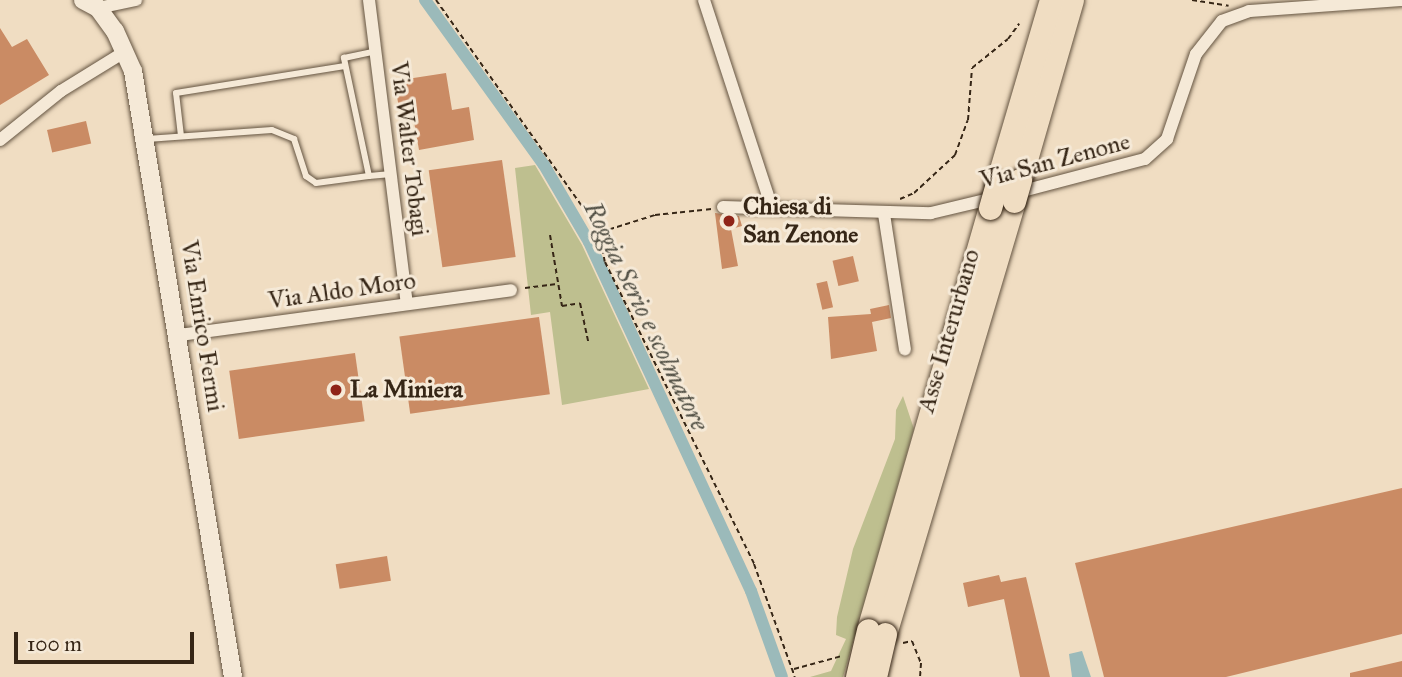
<!DOCTYPE html>
<html>
<head>
<meta charset="utf-8">
<style>
	body { margin:0 }
	#map { position:relative; width:1402px; height:677px; overflow:hidden; background:#f0ddc2; font-family:"IM FELL Great Primer",serif }
	div>[style] { position:absolute }
	.green>* { inset:0; background:#bebf8f }
	.water>* { inset:0; background:#9bbaba }
	.canal>* { height:12px; margin:-6px; padding:0 6px; transform-origin:6px; border-radius:6px; background:#9bbaba }
	.building>* { inset:0; background:#ca8b64; transform-origin:0 0 }
	.path>* { height:2px; margin-top:-1px; transform-origin:0; background:repeating-linear-gradient(90deg,#362616 0 5px,transparent 0 8.5px) }
	.roads { filter:drop-shadow(0 0 2px #645441) drop-shadow(0 0 2px #645441) }
	.lane>* { height:6px; margin:-3px; padding:0 3px; transform-origin:3px; border-radius:3px; background:#f5e9d7 }
	.street>* { height:12px; margin:-6px; padding:0 6px; transform-origin:6px; border-radius:6px; background:#f5e9d7 }
	.secondary>* { height:18px; margin:-9px; padding:0 9px; transform-origin:9px; border-radius:9px; background:#f5e9d7 }
	.highway>* { height:23px; margin:-11.5px; padding:0 11.5px; transform-origin:11.5px; border-radius:11.5px; background:#f0ddc2 }
	.bridges { filter:drop-shadow(0 0 2px #362616) drop-shadow(0 0 2px #362616) }
	.highway-bridge>* { height:23px; margin:-11.5px; padding:0 11.5px; transform-origin:11.5px; border-radius:11.5px; background:#f0ddc2 }
	.dots>* { width:19px; height:19px; translate:-50% -50%; box-sizing:border-box; border:4px solid #f5e9d7; border-radius:50% }
	span { translate:-50% -50%; white-space:nowrap; text-align:center; line-height:1.15; -webkit-text-stroke:6px #f5e9d7; paint-order:stroke }
	.street-label { font-size:24px; color:#362616 }
	.poi-label { font-size:24px; color:#362616; font-weight:700 }
	.left { translate:0 -50%; text-align:left }
	.water-label { font-size:26px; color:#545247; font-style:italic }
	.scale { position:absolute; left:14px; top:632px; width:180px; height:32px; box-sizing:border-box; border:4px solid #362616; border-top:0; padding-left:9px; font-size:21px; line-height:24px; white-space:nowrap; color:#362616; -webkit-text-stroke:5px #f5e9d7; paint-order:stroke }
</style>
</head>
<body>
<div id="map">
	<div class="green">
		<div style="clip-path:polygon(535px 165px,582px 245px,649px 389px,562px 405px,550px 312px,531px 315px,515px 168px)"></div>
		<div style="clip-path:polygon(903px 396px,914px 429px,843px 677px,810px 677px,831px 671px,846px 639px,836px 635px,837px 617px,853px 549px,895px 439px,896px 410px)"></div>
	</div>
	<div class="water">
		<div style="clip-path:polygon(1082px 651px,1091px 677px,1072px 677px,1069px 654px)"></div>
	</div>
	<div class="canal">
		<div style="left:425px;top:0;width:203px;rotate:54.2deg"></div>
		<div style="left:544px;top:165px;width:89px;rotate:59.7deg"></div>
		<div style="left:589px;top:242px;width:385px;rotate:65.1deg"></div>
		<div style="left:751px;top:591px;width:91px;rotate:70.2deg"></div>
	</div>
	<div class="building">
		<div style="clip-path:polygon(0 28px,12px 47px,27px 39px,49px 75px,0 105px)"></div>
		<div style="clip-path:polygon(446px 73px,452px 110px,469px 107px,474px 140px,419px 150px,413px 116px,401px 118px,394px 81px)"></div>
		<div style="left:86px;top:121px;width:23px;height:40px;rotate:77deg"></div>
		<div style="left:502px;top:160px;width:98px;height:74px;rotate:82deg"></div>
		<div style="clip-path:polygon(715px 213px,739px 216px,742px 226px,731px 229px,738px 266px,722px 269px)"></div>
		<div style="left:853px;top:256px;width:26px;height:21px;rotate:77deg"></div>
		<div style="left:827px;top:281px;width:27px;height:11px;rotate:77deg"></div>
		<div style="clip-path:polygon(889px 305px,891px 318px,872px 322px,877px 351px,831px 359px,828px 317px,871px 314px,870px 309px)"></div>
		<div style="left:539px;top:317px;width:78px;height:141px;rotate:82deg"></div>
		<div style="left:355px;top:353px;width:69px;height:127px;rotate:82deg"></div>
		<div style="clip-path:polygon(1402px 488px,1402px 634px,1226px 677px,1104px 677px,1075px 563px)"></div>
		<div style="left:387px;top:556px;width:25px;height:52px;rotate:81deg"></div>
		<div style="clip-path:polygon(999px 575px,1001px 582px,1026px 577px,1050px 677px,1020px 677px,1004px 599px,968px 607px,963px 583px)"></div>
		<div style="clip-path:polygon(1402px 661px,1402px 677px,1350px 677px,1350px 673px)"></div>
	</div>
	<div class="path">
		<div style="left:436px;top:0;width:284px;rotate:54.7deg"></div>
		<div style="left:600px;top:232px;width:30px;rotate:81deg"></div>
		<div style="left:605px;top:262px;width:337px;rotate:63.7deg"></div>
		<div style="left:754px;top:564px;width:120px;rotate:70.1deg"></div>
		<div style="left:1192px;top:0;width:37px;rotate:9deg"></div>
		<div style="left:900px;top:199px;width:15px;rotate:-23deg"></div>
		<div style="left:914px;top:193px;width:56px;rotate:-42.8deg"></div>
		<div style="left:955px;top:155px;width:37px;rotate:-70deg"></div>
		<div style="left:968px;top:120px;width:52px;rotate:-85.6deg"></div>
		<div style="left:972px;top:68px;width:46px;rotate:-38.9deg"></div>
		<div style="left:1008px;top:39px;width:19px;rotate:-54deg"></div>
		<div style="left:601px;top:232px;width:57px;rotate:-17.5deg"></div>
		<div style="left:655px;top:215px;width:57px;rotate:-6deg"></div>
		<div style="left:550px;top:235px;width:72px;rotate:80.4deg"></div>
		<div style="left:562px;top:306px;width:18px;rotate:-9deg"></div>
		<div style="left:580px;top:303px;width:40px;rotate:78deg"></div>
		<div style="left:525px;top:288px;width:32px;rotate:-7deg"></div>
		<div style="left:903px;top:643px;width:9px;rotate:-13deg"></div>
		<div style="left:912px;top:641px;width:24px;rotate:68deg"></div>
		<div style="left:921px;top:663px;width:14px;rotate:94deg"></div>
		<div style="left:794px;top:669px;width:50px;rotate:-15.2deg"></div>
	</div>
	<div class="roads">
		<div class="lane">
			<div style="left:181px;top:136px;width:43px;rotate:-96.6deg"></div>
			<div style="left:176px;top:93px;width:171px;rotate:-9.1deg"></div>
			<div style="left:147px;top:139px;width:125px;rotate:-4.1deg"></div>
			<div style="left:272px;top:130px;width:24px;rotate:22deg"></div>
			<div style="left:294px;top:139px;width:39px;rotate:72deg"></div>
			<div style="left:306px;top:176px;width:12px;rotate:35deg"></div>
			<div style="left:316px;top:183px;width:53px;rotate:-7.5deg"></div>
			<div style="left:369px;top:176px;width:121px;rotate:-102deg"></div>
			<div style="left:344px;top:58px;width:33px;rotate:-12deg"></div>
			<div style="left:369px;top:176px;width:22px;rotate:-5deg"></div>
		</div>
		<div class="street">
			<div style="left:369px;top:0;width:305px;rotate:82.9deg"></div>
			<div style="left:704px;top:0;width:219px;rotate:71.9deg"></div>
			<div style="left:98px;top:8px;width:39px;rotate:-12deg"></div>
			<div style="left:0;top:140px;width:78px;rotate:-38.8deg"></div>
			<div style="left:61px;top:91px;width:76px;rotate:-31.6deg"></div>
			<div style="left:1015px;top:193px;width:134px;rotate:-14.7deg"></div>
			<div style="left:1145px;top:159px;width:30px;rotate:-42deg"></div>
			<div style="left:1167px;top:139px;width:90px;rotate:-71.2deg"></div>
			<div style="left:1196px;top:54px;width:42px;rotate:-51.8deg"></div>
			<div style="left:1222px;top:21px;width:29px;rotate:-20deg"></div>
			<div style="left:1249px;top:11px;width:153px;rotate:-4.1deg"></div>
			<div style="left:723px;top:207px;width:208px;rotate:1.7deg"></div>
			<div style="left:931px;top:213px;width:65px;rotate:-13.4deg"></div>
			<div style="left:884px;top:214px;width:137px;rotate:81.2deg"></div>
			<div style="left:180px;top:335px;width:334px;rotate:-7.7deg"></div>
		</div>
		<div class="secondary">
			<div style="left:83px;top:0;width:17px;rotate:28deg"></div>
			<div style="left:98px;top:8px;width:29px;rotate:54deg"></div>
			<div style="left:115px;top:31px;width:44px;rotate:65.8deg"></div>
			<div style="left:133px;top:71px;width:614px;rotate:80.63deg"></div>
		</div>
		<div class="highway">
			<div style="left:1020px;top:180px;width:187px;rotate:-73.9deg"></div>
			<div style="left:997px;top:183px;width:191px;rotate:-73.6deg"></div>
			<div style="left:868px;top:630px;width:439px;rotate:-73.9deg"></div>
			<div style="left:885px;top:634px;width:452px;rotate:-73.4deg"></div>
		</div>
	</div>
	<div class="bridges">
		<div class="highway-bridge">
			<div style="left:1014px;top:201px;width:22px;rotate:-74deg"></div>
			<div style="left:990px;top:208px;width:26px;rotate:-74deg"></div>
			<div style="left:857px;top:677px;width:48px;rotate:-76.8deg"></div>
			<div style="left:875px;top:677px;width:44px;rotate:-76.9deg"></div>
		</div>
	</div>
	<div class="dots">
		<div style="left:729px;top:221px;background:#8f2418"></div>
		<div style="left:336px;top:390px;background:#8f2418"></div>
	</div>
	<div class="street-label">
		<span style="left:409px;top:149px;rotate:83deg">Via Walter Tobagi</span>
		<span style="left:1055px;top:161px;rotate:-15deg">Via San Zenone</span>
		<span style="left:342px;top:291px;rotate:-8deg">Via Aldo Moro</span>
		<span style="left:202px;top:326px;rotate:81deg">Via Enrico Fermi</span>
		<span style="left:949px;top:331px;rotate:-74deg">Asse Interurbano</span>
	</div>
	<div class="poi-label">
		<span class="left" style="left:743px;top:221px">Chiesa di<br>San Zenone</span>
		<span class="left" style="left:350px;top:390px">La Miniera</span>
	</div>
	<div class="water-label">
		<span style="left:646px;top:316px;rotate:64deg">Roggia Serio e scolmatore</span>
	</div>
	<div class="scale">100 m</div>
</div>
</body>
</html>
